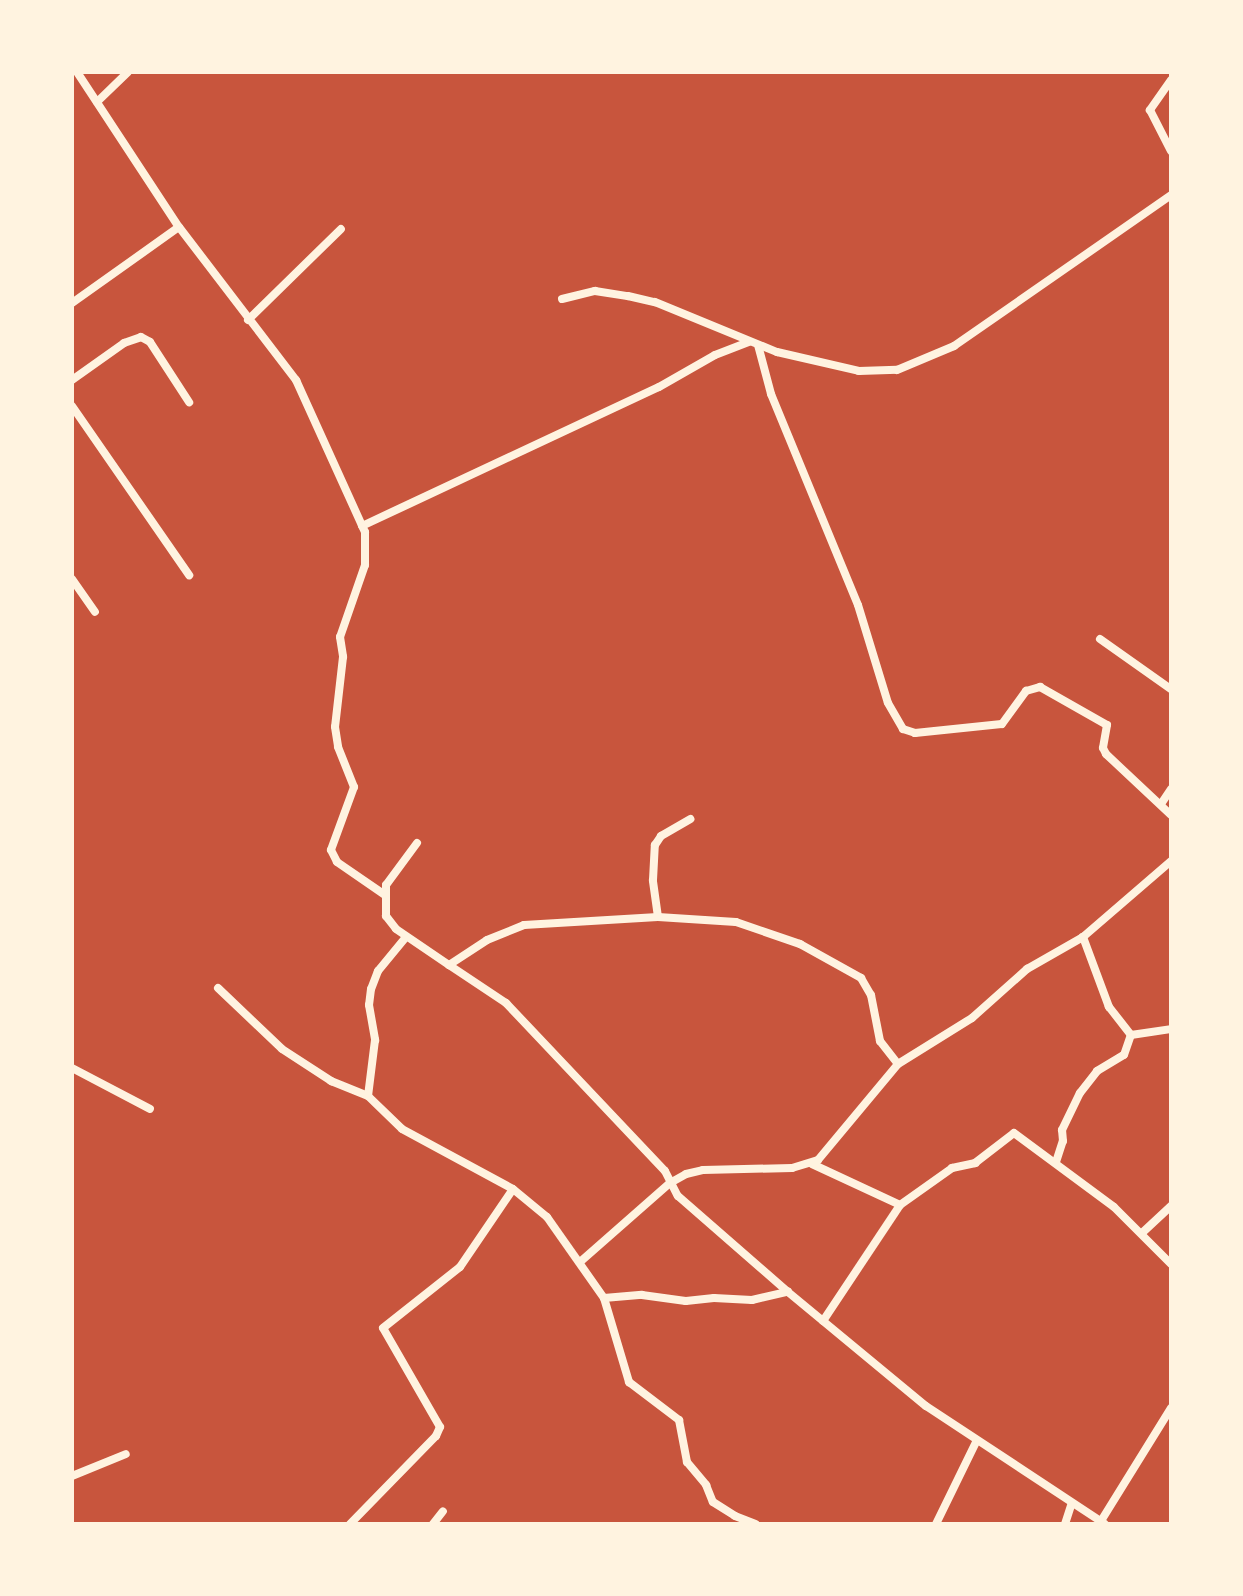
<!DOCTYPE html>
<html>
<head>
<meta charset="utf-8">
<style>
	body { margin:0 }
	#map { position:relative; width:1243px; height:1596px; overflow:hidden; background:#c8553d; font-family:"Varela Round",sans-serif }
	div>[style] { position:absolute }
	.minor>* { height:8px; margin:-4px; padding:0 4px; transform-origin:4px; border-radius:4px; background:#fff3e0 }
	span { translate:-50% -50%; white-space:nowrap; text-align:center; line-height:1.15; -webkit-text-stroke:7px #fff3e0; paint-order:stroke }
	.frame { position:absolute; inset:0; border:74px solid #fff3e0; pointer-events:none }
</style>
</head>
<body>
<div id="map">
	<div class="minor">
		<div style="left:77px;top:72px;width:186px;rotate:56.7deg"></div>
		<div style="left:179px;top:227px;width:193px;rotate:52.6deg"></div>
		<div style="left:296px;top:380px;width:167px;rotate:65.6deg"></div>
		<div style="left:365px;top:532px;width:33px;rotate:90deg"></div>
		<div style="left:365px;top:565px;width:76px;rotate:109.1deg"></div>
		<div style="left:340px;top:637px;width:20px;rotate:81deg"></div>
		<div style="left:343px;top:657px;width:70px;rotate:96.5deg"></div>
		<div style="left:335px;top:727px;width:20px;rotate:81deg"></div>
		<div style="left:338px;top:747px;width:43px;rotate:68.2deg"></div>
		<div style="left:354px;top:787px;width:67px;rotate:110.1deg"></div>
		<div style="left:331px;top:850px;width:13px;rotate:63deg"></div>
		<div style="left:337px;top:862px;width:58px;rotate:34.5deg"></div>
		<div style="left:1171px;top:80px;width:37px;rotate:125deg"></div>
		<div style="left:1150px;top:110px;width:46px;rotate:62.9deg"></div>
		<div style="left:97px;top:102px;width:43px;rotate:-44.1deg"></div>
		<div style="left:562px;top:299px;width:34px;rotate:-14deg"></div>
		<div style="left:595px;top:291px;width:33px;rotate:9deg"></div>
		<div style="left:628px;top:296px;width:28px;rotate:13deg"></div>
		<div style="left:655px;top:302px;width:132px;rotate:22.3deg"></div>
		<div style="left:777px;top:352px;width:84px;rotate:13deg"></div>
		<div style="left:859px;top:371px;width:38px;rotate:-2deg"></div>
		<div style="left:897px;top:370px;width:62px;rotate:-22.8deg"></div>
		<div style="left:954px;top:346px;width:264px;rotate:-34.8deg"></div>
		<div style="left:72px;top:303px;width:131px;rotate:-35.4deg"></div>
		<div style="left:248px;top:320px;width:130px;rotate:-44.4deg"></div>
		<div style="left:758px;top:345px;width:51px;rotate:75.1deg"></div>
		<div style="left:771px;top:394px;width:228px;rotate:67.6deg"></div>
		<div style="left:858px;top:605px;width:102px;rotate:73deg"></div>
		<div style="left:888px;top:703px;width:30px;rotate:60deg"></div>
		<div style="left:903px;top:729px;width:13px;rotate:18deg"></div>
		<div style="left:915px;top:733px;width:87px;rotate:-5.9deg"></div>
		<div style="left:1002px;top:724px;width:41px;rotate:-54deg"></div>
		<div style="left:1026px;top:691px;width:15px;rotate:-16deg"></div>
		<div style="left:1040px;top:687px;width:77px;rotate:29.6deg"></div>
		<div style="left:1107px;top:725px;width:23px;rotate:100deg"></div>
		<div style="left:1103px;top:748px;width:7px;rotate:63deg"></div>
		<div style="left:1106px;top:754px;width:89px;rotate:43.2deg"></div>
		<div style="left:72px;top:380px;width:64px;rotate:-35.4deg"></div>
		<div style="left:124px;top:343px;width:18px;rotate:-19deg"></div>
		<div style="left:141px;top:337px;width:10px;rotate:29deg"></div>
		<div style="left:150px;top:342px;width:72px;rotate:57deg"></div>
		<div style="left:72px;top:406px;width:206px;rotate:55.3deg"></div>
		<div style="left:362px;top:526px;width:328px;rotate:-25.1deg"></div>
		<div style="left:659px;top:387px;width:64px;rotate:-29.7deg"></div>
		<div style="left:715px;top:355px;width:36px;rotate:-21deg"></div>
		<div style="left:72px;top:579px;width:40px;rotate:55.1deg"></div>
		<div style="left:1100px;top:639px;width:87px;rotate:35.2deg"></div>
		<div style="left:1161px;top:804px;width:18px;rotate:-56deg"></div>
		<div style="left:417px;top:843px;width:52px;rotate:126.4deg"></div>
		<div style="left:386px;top:885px;width:31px;rotate:90deg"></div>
		<div style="left:386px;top:916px;width:16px;rotate:52deg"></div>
		<div style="left:396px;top:929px;width:64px;rotate:34.2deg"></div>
		<div style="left:449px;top:965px;width:45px;rotate:-33.3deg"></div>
		<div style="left:487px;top:940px;width:40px;rotate:-22deg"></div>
		<div style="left:524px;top:925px;width:134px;rotate:-3.4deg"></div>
		<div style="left:658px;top:917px;width:78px;rotate:3.7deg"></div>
		<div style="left:736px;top:922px;width:68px;rotate:19deg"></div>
		<div style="left:800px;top:944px;width:70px;rotate:29.1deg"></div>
		<div style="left:861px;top:978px;width:20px;rotate:60deg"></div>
		<div style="left:871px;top:995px;width:47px;rotate:78.9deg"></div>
		<div style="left:880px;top:1041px;width:29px;rotate:52deg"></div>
		<div style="left:658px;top:917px;width:37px;rotate:-98deg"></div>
		<div style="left:653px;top:880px;width:35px;rotate:-87deg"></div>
		<div style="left:655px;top:845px;width:11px;rotate:-56deg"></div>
		<div style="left:661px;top:836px;width:34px;rotate:-30deg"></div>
		<div style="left:406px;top:937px;width:44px;rotate:129.5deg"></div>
		<div style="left:378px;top:971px;width:19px;rotate:111deg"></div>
		<div style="left:371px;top:989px;width:16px;rotate:97deg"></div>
		<div style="left:369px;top:1005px;width:36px;rotate:80deg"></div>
		<div style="left:375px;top:1040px;width:56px;rotate:97.1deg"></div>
		<div style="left:368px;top:1096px;width:47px;rotate:44.1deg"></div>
		<div style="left:402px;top:1129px;width:126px;rotate:28.4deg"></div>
		<div style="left:513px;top:1189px;width:44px;rotate:39.5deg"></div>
		<div style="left:547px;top:1217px;width:99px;rotate:54.9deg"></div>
		<div style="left:604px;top:1298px;width:88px;rotate:73.4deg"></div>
		<div style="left:629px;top:1382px;width:63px;rotate:37.2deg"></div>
		<div style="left:679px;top:1420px;width:43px;rotate:79.2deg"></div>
		<div style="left:687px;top:1462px;width:30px;rotate:50deg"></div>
		<div style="left:706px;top:1485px;width:18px;rotate:68deg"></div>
		<div style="left:713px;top:1502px;width:26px;rotate:32deg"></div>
		<div style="left:735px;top:1516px;width:22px;rotate:21deg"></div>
		<div style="left:449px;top:965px;width:69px;rotate:33.7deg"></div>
		<div style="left:506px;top:1003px;width:231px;rotate:46.6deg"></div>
		<div style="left:665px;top:1171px;width:28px;rotate:63deg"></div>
		<div style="left:678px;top:1196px;width:146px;rotate:41.1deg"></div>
		<div style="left:788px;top:1292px;width:179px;rotate:39.6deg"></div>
		<div style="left:926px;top:1406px;width:214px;rotate:33.4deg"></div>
		<div style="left:218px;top:988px;width:88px;rotate:43.6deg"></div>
		<div style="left:282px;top:1049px;width:59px;rotate:33.1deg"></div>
		<div style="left:331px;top:1081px;width:40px;rotate:22deg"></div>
		<div style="left:1131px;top:1035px;width:40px;rotate:-8.5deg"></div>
		<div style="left:72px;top:1068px;width:88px;rotate:27.7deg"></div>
		<div style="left:1056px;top:1162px;width:22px;rotate:-72deg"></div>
		<div style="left:1063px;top:1141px;width:11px;rotate:-95deg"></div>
		<div style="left:1062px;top:1130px;width:41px;rotate:-64.1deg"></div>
		<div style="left:1080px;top:1093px;width:28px;rotate:-52deg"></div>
		<div style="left:1097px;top:1071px;width:31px;rotate:-31deg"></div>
		<div style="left:1124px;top:1055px;width:21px;rotate:-71deg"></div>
		<div style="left:1131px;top:1035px;width:36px;rotate:-128deg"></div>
		<div style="left:1109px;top:1007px;width:75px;rotate:-110.4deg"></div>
		<div style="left:812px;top:1164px;width:97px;rotate:25deg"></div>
		<div style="left:1142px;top:1233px;width:40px;rotate:-43deg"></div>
		<div style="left:580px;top:1262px;width:120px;rotate:-41.3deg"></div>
		<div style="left:670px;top:1183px;width:18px;rotate:-29deg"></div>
		<div style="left:686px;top:1174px;width:17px;rotate:-13deg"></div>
		<div style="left:703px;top:1170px;width:89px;rotate:-1.3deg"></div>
		<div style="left:792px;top:1168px;width:27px;rotate:-17deg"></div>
		<div style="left:818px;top:1160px;width:125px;rotate:-50.2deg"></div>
		<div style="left:898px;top:1064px;width:87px;rotate:-31.9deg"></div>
		<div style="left:972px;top:1018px;width:74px;rotate:-41.7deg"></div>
		<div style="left:1027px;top:969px;width:64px;rotate:-29.7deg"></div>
		<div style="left:1083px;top:937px;width:116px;rotate:-40.8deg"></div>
		<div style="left:604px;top:1298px;width:38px;rotate:-5deg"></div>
		<div style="left:642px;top:1295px;width:44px;rotate:7.8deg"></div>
		<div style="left:686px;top:1301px;width:28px;rotate:-6deg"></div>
		<div style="left:714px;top:1298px;width:38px;rotate:3deg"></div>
		<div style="left:752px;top:1300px;width:37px;rotate:-13deg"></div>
		<div style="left:823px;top:1321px;width:139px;rotate:-56.4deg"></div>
		<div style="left:900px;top:1205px;width:64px;rotate:-35.4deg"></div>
		<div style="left:952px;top:1168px;width:24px;rotate:-12deg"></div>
		<div style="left:975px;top:1163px;width:49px;rotate:-37.6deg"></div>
		<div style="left:1014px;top:1133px;width:124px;rotate:36.5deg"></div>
		<div style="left:1114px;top:1207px;width:81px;rotate:45deg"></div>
		<div style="left:72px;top:1476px;width:58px;rotate:-22.2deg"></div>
		<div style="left:1101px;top:1521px;width:133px;rotate:-58.2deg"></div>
		<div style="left:350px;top:1524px;width:123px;rotate:-45.7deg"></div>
		<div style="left:436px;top:1436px;width:10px;rotate:-66deg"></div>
		<div style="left:440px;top:1427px;width:114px;rotate:-119.9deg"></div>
		<div style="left:383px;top:1328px;width:98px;rotate:-38.4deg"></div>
		<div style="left:460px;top:1267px;width:94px;rotate:-55.8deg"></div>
		<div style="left:433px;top:1524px;width:16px;rotate:-52deg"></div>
		<div style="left:936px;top:1524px;width:93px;rotate:-64deg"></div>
		<div style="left:1065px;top:1524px;width:22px;rotate:-72deg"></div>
	</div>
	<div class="frame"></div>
</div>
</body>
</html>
